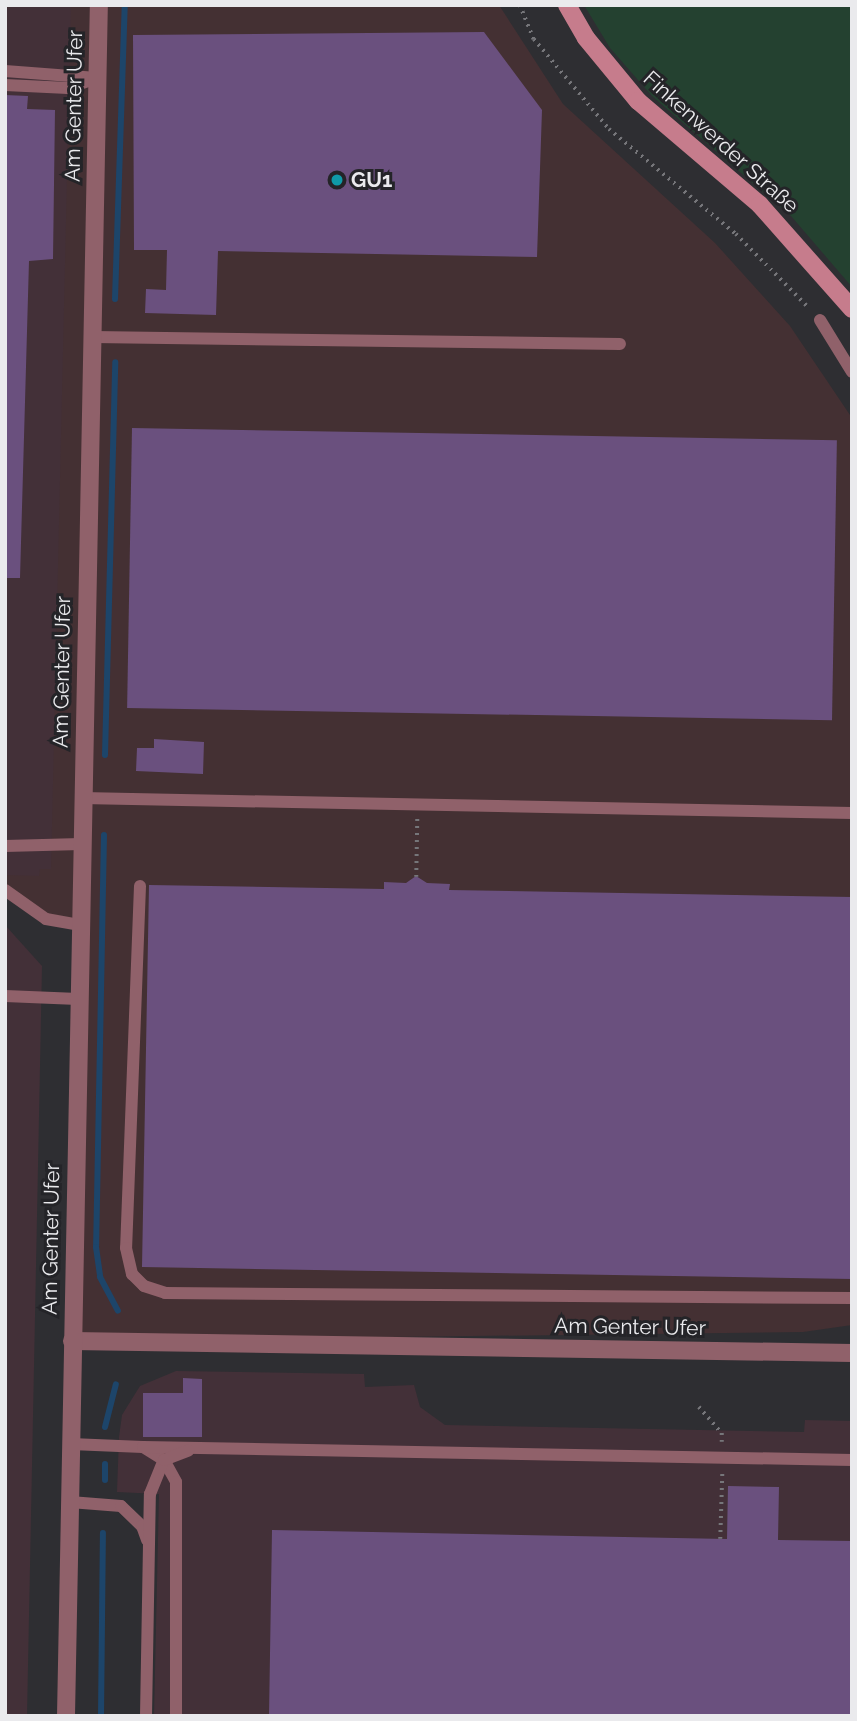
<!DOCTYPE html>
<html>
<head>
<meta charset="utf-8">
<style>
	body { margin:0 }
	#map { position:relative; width:857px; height:1721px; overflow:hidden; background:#2e2e32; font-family:Raleway,sans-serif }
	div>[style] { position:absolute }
	.commercial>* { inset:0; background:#443033 }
	.industrial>* { inset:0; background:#433038 }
	.green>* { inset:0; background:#244130 }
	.stream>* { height:6px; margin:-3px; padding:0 3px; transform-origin:3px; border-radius:3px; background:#1d456a }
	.building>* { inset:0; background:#6a507e; transform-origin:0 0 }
	.path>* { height:3.5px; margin-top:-1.75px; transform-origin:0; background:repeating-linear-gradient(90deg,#76767a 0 2px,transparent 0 7px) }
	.service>* { height:12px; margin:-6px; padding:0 6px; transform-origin:6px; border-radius:6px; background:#90616a }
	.minor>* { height:18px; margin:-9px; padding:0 9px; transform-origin:9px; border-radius:9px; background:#90616a }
	.secondary>* { height:18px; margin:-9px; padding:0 9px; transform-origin:9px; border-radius:9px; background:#c67c8c }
	.dots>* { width:19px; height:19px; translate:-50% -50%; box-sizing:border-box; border:4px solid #242428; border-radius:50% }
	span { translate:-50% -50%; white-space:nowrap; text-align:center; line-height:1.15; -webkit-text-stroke:6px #242428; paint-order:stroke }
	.street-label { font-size:21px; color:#eaeaed }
	.poi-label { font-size:21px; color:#eaeaed; font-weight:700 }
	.left { translate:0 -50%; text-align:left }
	.frame { position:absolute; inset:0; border:7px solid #eaeaed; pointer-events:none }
</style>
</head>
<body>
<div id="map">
	<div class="commercial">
		<div style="clip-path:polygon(5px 5px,499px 5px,563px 104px,715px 243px,790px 326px,852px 418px,852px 1325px,803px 1332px,72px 1341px,80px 926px,5px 896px)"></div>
	</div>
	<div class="industrial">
		<div style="clip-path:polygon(5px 5px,71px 5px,51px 869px,40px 869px,39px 876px,5px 875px)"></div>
		<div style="clip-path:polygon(5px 925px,42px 966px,27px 1716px,5px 1716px)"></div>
		<div style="clip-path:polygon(176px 1371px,364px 1374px,365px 1387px,414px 1385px,420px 1407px,445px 1425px,804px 1432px,805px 1420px,852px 1421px,852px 1716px,154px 1716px,159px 1494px,117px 1492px,119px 1437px,122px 1415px,140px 1386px)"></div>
	</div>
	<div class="green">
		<div style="clip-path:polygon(584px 5px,852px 7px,852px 287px,791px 216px,652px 96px,610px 48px)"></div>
	</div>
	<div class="stream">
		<div style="left:115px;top:299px;width:294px;rotate:-88.1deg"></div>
		<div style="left:105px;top:755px;width:393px;rotate:-88.5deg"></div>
		<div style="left:104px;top:835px;width:412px;rotate:91.1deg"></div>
		<div style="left:96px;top:1247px;width:30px;rotate:82deg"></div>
		<div style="left:100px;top:1277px;width:38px;rotate:62deg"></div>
		<div style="left:105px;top:1427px;width:44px;rotate:-75.7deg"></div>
		<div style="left:105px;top:1480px;width:16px;rotate:-90deg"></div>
		<div style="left:101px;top:1716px;width:183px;rotate:-89.4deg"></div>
	</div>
	<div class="building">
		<div style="clip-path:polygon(484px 32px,542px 110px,537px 257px,218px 251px,216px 315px,145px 313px,146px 289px,166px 290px,167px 250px,134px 250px,133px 35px)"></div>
		<div style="clip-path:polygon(5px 95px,28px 96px,27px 109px,55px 110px,53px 259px,29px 261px,20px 578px,5px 578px)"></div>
		<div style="left:132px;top:428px;width:705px;height:280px;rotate:1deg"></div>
		<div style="clip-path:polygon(154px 739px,204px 742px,203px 774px,136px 771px,137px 748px,154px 748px)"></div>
		<div style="clip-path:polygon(416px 876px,427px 883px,450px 884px,449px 890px,852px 897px,852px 1279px,142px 1267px,149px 885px,384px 889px,384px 882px,406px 883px)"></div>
		<div style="clip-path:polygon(183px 1378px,202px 1379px,202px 1437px,143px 1437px,143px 1393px,183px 1393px)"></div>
		<div style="clip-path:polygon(728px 1486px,779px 1487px,778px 1540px,852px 1541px,852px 1716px,269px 1716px,272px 1530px,727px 1539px)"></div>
	</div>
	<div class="path">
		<div style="left:520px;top:5px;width:37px;rotate:68deg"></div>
		<div style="left:534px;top:39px;width:117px;rotate:50.2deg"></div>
		<div style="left:609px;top:129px;width:165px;rotate:39.6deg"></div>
		<div style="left:736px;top:234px;width:104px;rotate:45.4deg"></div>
		<div style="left:416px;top:877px;width:58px;rotate:-89deg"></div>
		<div style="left:699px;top:1407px;width:35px;rotate:49deg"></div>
		<div style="left:722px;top:1433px;width:9px;rotate:90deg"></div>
		<div style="left:720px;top:1539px;width:65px;rotate:-88.2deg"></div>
	</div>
	<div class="service">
		<div style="left:5px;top:71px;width:92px;rotate:4.4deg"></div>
		<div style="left:5px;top:85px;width:63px;rotate:2.7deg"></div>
		<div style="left:68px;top:88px;width:31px;rotate:-19deg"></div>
		<div style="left:820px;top:320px;width:61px;rotate:58.4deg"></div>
		<div style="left:93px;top:337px;width:527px;rotate:0.76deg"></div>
		<div style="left:82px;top:798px;width:770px;rotate:1.12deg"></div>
		<div style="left:5px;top:846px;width:76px;rotate:-1.5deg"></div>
		<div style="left:140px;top:886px;width:362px;rotate:92.2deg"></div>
		<div style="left:126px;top:1248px;width:27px;rotate:77deg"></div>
		<div style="left:132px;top:1274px;width:17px;rotate:45deg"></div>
		<div style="left:144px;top:1286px;width:22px;rotate:18deg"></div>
		<div style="left:165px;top:1293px;width:687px;rotate:0.42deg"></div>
		<div style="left:5px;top:890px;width:50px;rotate:35.3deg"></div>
		<div style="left:46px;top:919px;width:35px;rotate:10deg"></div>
		<div style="left:5px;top:996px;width:73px;rotate:2.4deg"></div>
		<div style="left:71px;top:1444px;width:72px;rotate:2.4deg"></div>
		<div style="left:143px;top:1447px;width:25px;rotate:32deg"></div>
		<div style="left:164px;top:1460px;width:25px;rotate:61deg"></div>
		<div style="left:176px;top:1482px;width:234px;rotate:90deg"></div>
		<div style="left:143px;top:1447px;width:709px;rotate:1.05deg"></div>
		<div style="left:70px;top:1502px;width:51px;rotate:4.5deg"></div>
		<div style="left:121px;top:1506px;width:29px;rotate:44deg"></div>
		<div style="left:142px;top:1526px;width:15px;rotate:70deg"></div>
		<div style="left:146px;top:1716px;width:222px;rotate:-89deg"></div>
		<div style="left:150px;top:1494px;width:37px;rotate:-68deg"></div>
		<div style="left:164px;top:1460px;width:26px;rotate:-21deg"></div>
	</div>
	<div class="minor">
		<div style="left:72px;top:1341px;width:780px;rotate:0.88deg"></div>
		<div style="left:66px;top:1716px;width:1711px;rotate:-88.9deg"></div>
	</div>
	<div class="secondary">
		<div style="left:567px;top:5px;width:38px;rotate:60deg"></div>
		<div style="left:586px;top:38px;width:82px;rotate:50.5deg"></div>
		<div style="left:638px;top:101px;width:160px;rotate:40.4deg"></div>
		<div style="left:760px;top:205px;width:139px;rotate:48.5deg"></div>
	</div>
	<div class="dots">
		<div style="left:337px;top:180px;background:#0f9aa8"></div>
	</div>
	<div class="street-label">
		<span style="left:74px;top:106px;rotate:-89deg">Am Genter Ufer</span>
		<span style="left:721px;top:142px;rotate:42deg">Finkenwerder Straße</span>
		<span style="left:62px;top:672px;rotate:-89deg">Am Genter Ufer</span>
		<span style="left:51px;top:1239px;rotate:-89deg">Am Genter Ufer</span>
		<span style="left:630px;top:1327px;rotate:1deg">Am Genter Ufer</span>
	</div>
	<div class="poi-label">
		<span class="left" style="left:351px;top:180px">GU1</span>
	</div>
	<div class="frame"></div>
</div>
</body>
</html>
